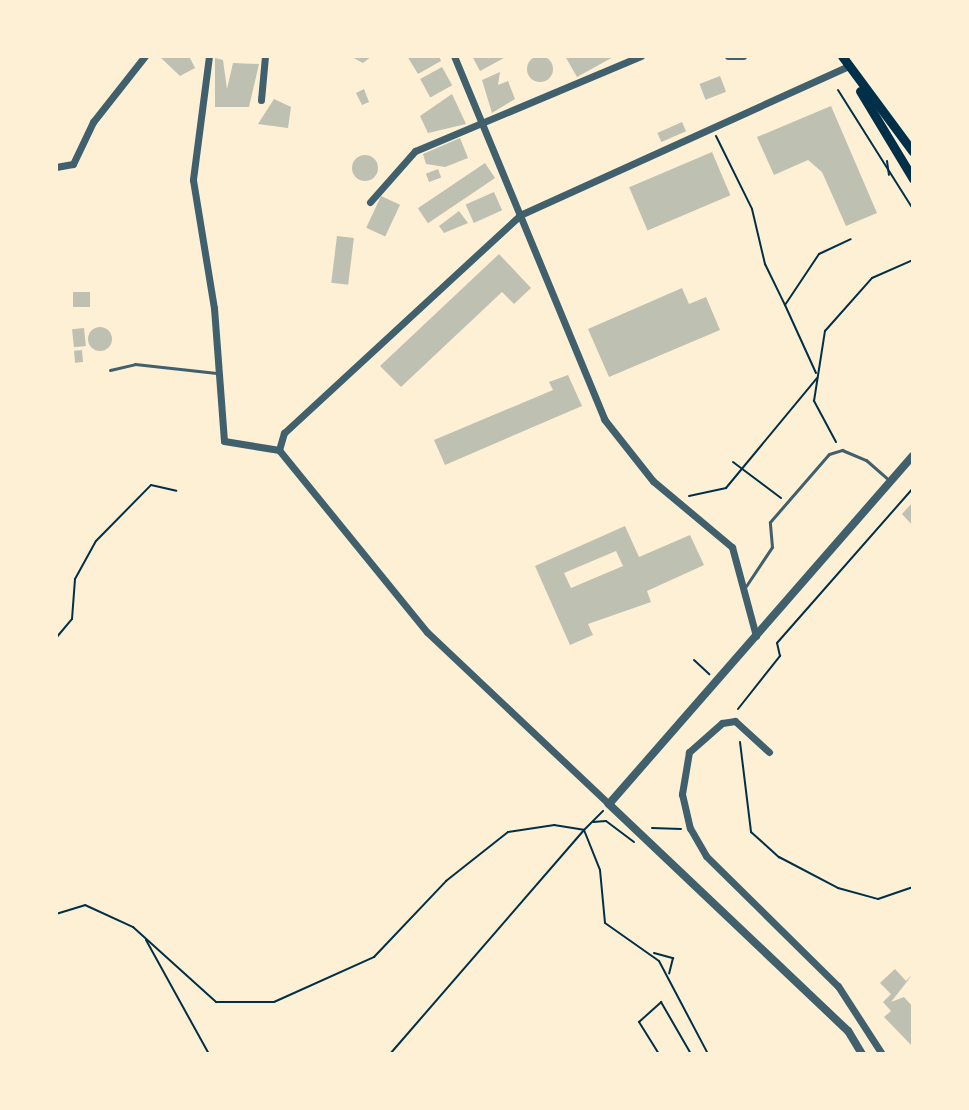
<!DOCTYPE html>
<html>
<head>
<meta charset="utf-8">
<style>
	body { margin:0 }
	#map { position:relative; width:969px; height:1110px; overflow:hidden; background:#fdf0d5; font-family:Rubik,sans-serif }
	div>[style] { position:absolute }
	.building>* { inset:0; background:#bec0b2; transform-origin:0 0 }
	.round { border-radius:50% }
	.path>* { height:2px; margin:-1px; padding:0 1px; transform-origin:1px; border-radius:1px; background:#003049 }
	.service>* { height:3px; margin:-1.5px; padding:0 1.5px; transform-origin:1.5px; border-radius:1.5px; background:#3f606c }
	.minor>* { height:7px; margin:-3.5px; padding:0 3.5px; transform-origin:3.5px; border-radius:3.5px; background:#3f606c }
	.tertiary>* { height:8px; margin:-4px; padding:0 4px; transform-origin:4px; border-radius:4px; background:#3f606c }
	.secondary>* { height:9px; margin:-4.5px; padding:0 4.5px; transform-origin:4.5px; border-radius:4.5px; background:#003049 }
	span { translate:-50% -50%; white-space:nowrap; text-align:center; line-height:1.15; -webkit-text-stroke:7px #fdf0d5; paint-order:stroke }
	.frame { position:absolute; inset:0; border:58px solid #fdf0d5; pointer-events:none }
</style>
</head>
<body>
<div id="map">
	<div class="building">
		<div class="round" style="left:527px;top:56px;width:26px;height:26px"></div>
		<div style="clip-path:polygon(159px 56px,189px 56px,195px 68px,180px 76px)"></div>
		<div style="clip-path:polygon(350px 56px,372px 56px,363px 63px)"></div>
		<div style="clip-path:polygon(407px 56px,439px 56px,441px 61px,418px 74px)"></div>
		<div style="clip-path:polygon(472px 56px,503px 56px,504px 58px,480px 71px)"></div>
		<div style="clip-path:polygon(565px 56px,615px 56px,577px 77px)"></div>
		<div style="clip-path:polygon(215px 58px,223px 60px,227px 89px,233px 63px,259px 64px,249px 107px,215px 107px)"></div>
		<div style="left:442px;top:67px;width:21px;height:25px;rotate:61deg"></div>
		<div style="clip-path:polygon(500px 72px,498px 85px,508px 81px,515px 99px,492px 113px,482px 80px)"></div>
		<div style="left:720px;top:76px;width:17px;height:22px;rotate:69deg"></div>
		<div style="clip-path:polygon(364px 89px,369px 102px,362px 105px,356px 93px)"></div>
		<div style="clip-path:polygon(452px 94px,466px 124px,428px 133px,420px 116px)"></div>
		<div style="clip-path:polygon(274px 99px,291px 107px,288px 128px,258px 124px)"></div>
		<div style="clip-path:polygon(831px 106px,877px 213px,846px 226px,822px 172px,808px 160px,774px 175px,757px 137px)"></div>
		<div style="left:682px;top:122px;width:10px;height:27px;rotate:66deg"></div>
		<div style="clip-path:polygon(460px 138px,468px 158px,445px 167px,426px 164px,423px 154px)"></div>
		<div style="left:712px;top:152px;width:47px;height:90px;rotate:67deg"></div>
		<div class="round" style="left:352px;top:155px;width:26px;height:26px"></div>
		<div style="left:485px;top:163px;width:18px;height:81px;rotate:56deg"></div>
		<div style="left:438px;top:169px;width:9px;height:13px;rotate:69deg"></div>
		<div style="left:494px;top:192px;width:20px;height:31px;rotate:66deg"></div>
		<div style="left:381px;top:196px;width:21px;height:35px;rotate:25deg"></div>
		<div style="clip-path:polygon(459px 211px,468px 223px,444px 233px,439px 226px)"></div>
		<div style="left:337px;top:236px;width:17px;height:47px;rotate:7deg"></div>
		<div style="clip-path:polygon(499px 254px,531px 288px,514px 304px,502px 292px,401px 387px,380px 366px)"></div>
		<div style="clip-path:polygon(682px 288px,689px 304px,706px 297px,720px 330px,609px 377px,588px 329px)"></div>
		<div style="left:73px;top:292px;width:17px;height:15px"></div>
		<div class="round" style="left:88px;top:327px;width:24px;height:24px"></div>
		<div style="left:84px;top:328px;width:18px;height:12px;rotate:84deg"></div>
		<div style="left:82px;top:350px;width:12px;height:8px;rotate:85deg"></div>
		<div style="clip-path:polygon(568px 375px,582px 406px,445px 465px,434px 440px,553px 390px,549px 382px)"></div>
		<div style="clip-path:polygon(913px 502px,913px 526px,902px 514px)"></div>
		<div style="clip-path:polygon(evenodd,625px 526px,639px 557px,690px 535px,704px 565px,647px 591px,651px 602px,588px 624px,593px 635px,570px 645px,535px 566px,625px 526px,616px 551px,623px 566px,571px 588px,564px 573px,616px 551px)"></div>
		<div style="clip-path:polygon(895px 969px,906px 981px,913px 974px,891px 1002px,904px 997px,913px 1007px,913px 1047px,884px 1017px,891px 1011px,883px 1002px,891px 994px,880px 983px)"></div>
	</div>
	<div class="path">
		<div style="left:838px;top:90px;width:141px;rotate:57.8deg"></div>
		<div style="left:716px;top:136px;width:81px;rotate:63.7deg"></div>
		<div style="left:752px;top:209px;width:57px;rotate:76.7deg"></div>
		<div style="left:765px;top:264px;width:46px;rotate:64deg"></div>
		<div style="left:887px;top:161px;width:14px;rotate:82deg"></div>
		<div style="left:816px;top:373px;width:75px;rotate:-114.5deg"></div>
		<div style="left:785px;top:305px;width:61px;rotate:-56.3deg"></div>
		<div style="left:819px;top:254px;width:35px;rotate:-25deg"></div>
		<div style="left:836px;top:442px;width:47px;rotate:-118.2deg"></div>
		<div style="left:814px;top:401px;width:71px;rotate:-81.1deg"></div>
		<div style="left:825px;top:331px;width:71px;rotate:-48.4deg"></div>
		<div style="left:872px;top:278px;width:45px;rotate:-23.7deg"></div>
		<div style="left:733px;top:462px;width:60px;rotate:36.9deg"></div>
		<div style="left:689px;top:496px;width:38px;rotate:-12deg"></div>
		<div style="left:726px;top:488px;width:143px;rotate:-50.4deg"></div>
		<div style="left:56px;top:638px;width:25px;rotate:-50deg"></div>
		<div style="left:72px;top:619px;width:40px;rotate:-85.7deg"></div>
		<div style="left:75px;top:579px;width:43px;rotate:-61.1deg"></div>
		<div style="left:96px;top:541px;width:78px;rotate:-45.5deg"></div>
		<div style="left:151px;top:485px;width:26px;rotate:13deg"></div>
		<div style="left:694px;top:660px;width:21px;rotate:43deg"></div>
		<div style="left:738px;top:709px;width:68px;rotate:-51.6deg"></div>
		<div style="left:780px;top:656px;width:13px;rotate:-103deg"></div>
		<div style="left:777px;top:643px;width:206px;rotate:-48.7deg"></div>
		<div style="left:740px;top:742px;width:91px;rotate:83deg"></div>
		<div style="left:751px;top:832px;width:38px;rotate:42deg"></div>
		<div style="left:779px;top:857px;width:67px;rotate:27.7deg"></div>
		<div style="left:838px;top:888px;width:41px;rotate:15.4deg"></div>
		<div style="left:878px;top:899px;width:37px;rotate:-19deg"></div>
		<div style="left:593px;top:822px;width:13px;rotate:-4deg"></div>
		<div style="left:606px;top:821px;width:35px;rotate:37deg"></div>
		<div style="left:652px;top:828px;width:29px;rotate:2deg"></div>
		<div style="left:56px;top:914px;width:30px;rotate:-17deg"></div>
		<div style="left:85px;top:905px;width:53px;rotate:24.6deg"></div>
		<div style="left:133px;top:927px;width:112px;rotate:42.1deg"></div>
		<div style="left:216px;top:1002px;width:58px"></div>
		<div style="left:274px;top:1002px;width:110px;rotate:-24.2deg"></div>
		<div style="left:374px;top:957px;width:105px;rotate:-46.5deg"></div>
		<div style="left:446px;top:881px;width:79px;rotate:-38.3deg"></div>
		<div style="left:508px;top:832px;width:47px;rotate:-8.7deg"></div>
		<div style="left:554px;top:825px;width:30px;rotate:9deg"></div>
		<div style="left:584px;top:830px;width:27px;rotate:-45deg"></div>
		<div style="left:146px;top:940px;width:130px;rotate:61.1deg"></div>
		<div style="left:654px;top:953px;width:20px;rotate:15deg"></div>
		<div style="left:673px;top:958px;width:16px;rotate:104deg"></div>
		<div style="left:390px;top:1054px;width:296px;rotate:-49.1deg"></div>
		<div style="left:584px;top:830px;width:43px;rotate:68.2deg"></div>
		<div style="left:600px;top:870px;width:53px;rotate:84.6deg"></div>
		<div style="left:605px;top:923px;width:66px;rotate:35.1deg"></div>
		<div style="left:659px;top:961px;width:105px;rotate:62.2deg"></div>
		<div style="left:659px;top:1054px;width:38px;rotate:-122deg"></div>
		<div style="left:639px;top:1022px;width:30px;rotate:-42deg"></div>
		<div style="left:661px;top:1002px;width:60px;rotate:60deg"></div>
	</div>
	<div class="service">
		<div style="left:110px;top:370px;width:26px;rotate:-13deg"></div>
		<div style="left:135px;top:364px;width:82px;rotate:6.3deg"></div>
		<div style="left:746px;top:586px;width:47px;rotate:-56.3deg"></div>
		<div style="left:772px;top:547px;width:25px;rotate:-95deg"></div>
		<div style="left:770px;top:522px;width:90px;rotate:-49.1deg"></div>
		<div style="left:829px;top:454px;width:14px;rotate:-17deg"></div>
		<div style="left:842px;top:450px;width:26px;rotate:23deg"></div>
		<div style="left:866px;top:460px;width:29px;rotate:41deg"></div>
	</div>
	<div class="minor">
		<div style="left:209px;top:56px;width:125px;rotate:97.4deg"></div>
		<div style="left:193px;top:180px;width:130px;rotate:80.7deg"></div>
		<div style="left:214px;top:308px;width:133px;rotate:85.7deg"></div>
		<div style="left:224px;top:441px;width:56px;rotate:9.3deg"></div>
		<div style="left:279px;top:450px;width:235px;rotate:50.9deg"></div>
		<div style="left:427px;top:632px;width:250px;rotate:43.4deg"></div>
		<div style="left:454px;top:56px;width:393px;rotate:67.5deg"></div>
		<div style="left:604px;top:419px;width:79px;rotate:51.7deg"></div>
		<div style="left:653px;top:481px;width:103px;rotate:39.9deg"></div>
		<div style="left:732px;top:547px;width:92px;rotate:74.9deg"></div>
		<div style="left:728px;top:56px;width:15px"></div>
		<div style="left:261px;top:100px;width:44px;rotate:-84.8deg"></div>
		<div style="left:56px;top:167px;width:17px;rotate:-10deg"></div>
		<div style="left:73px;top:164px;width:47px;rotate:-64.5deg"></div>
		<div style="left:93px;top:122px;width:84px;rotate:-51.8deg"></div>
		<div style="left:370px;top:202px;width:68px;rotate:-48.6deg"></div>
		<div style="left:415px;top:151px;width:245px;rotate:-22.8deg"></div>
		<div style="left:279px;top:450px;width:18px;rotate:-74deg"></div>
		<div style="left:284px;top:433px;width:321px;rotate:-42.7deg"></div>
		<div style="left:520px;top:215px;width:359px;rotate:-24.4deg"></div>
		<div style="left:769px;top:752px;width:46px;rotate:-137.6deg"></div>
		<div style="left:735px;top:721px;width:13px;rotate:171deg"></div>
		<div style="left:722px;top:723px;width:44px;rotate:138.7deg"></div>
		<div style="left:689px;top:752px;width:43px;rotate:99.5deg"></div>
		<div style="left:682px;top:794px;width:35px;rotate:77deg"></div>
		<div style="left:690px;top:828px;width:32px;rotate:60deg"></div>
		<div style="left:706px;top:856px;width:185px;rotate:44.6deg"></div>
		<div style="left:838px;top:986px;width:81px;rotate:57.1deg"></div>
	</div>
	<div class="tertiary">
		<div style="left:862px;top:1054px;width:27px;rotate:-121deg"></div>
		<div style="left:848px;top:1031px;width:330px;rotate:-136.5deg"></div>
		<div style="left:609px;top:804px;width:462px;rotate:-48.9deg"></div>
	</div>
	<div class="secondary">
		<div style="left:842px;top:56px;width:119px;rotate:53.5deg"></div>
		<div style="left:860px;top:91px;width:103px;rotate:58.9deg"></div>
	</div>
	<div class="frame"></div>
</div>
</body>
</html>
